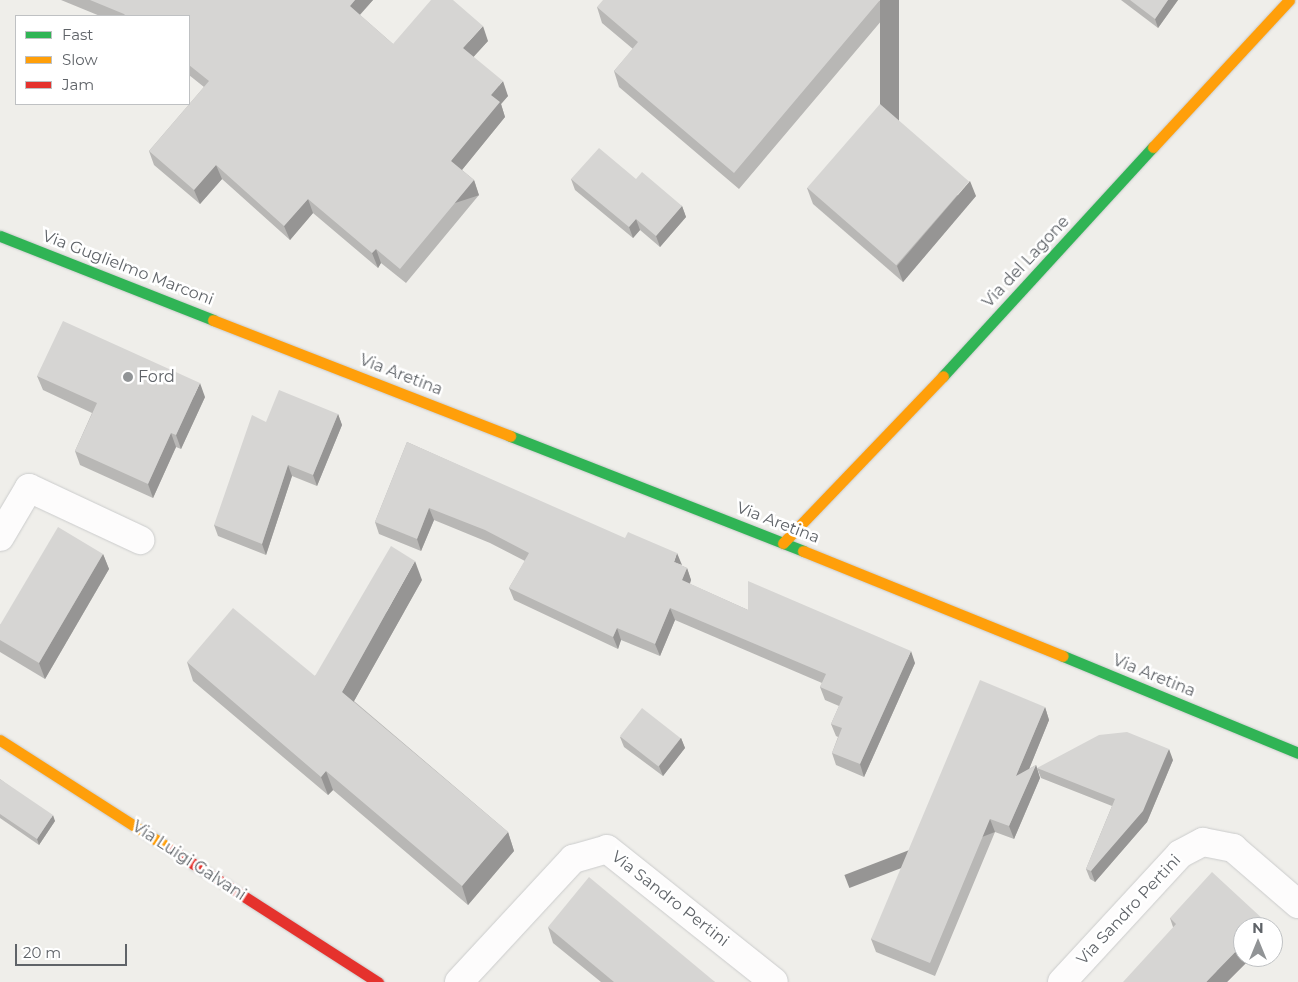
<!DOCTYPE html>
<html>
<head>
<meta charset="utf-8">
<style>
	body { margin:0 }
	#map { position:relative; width:1298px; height:982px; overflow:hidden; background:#efeeea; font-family:Montserrat,sans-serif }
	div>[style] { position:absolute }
	.roads { filter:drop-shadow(0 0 1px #cbcccc) drop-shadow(0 0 1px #cbcccc) }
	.street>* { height:28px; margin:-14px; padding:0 14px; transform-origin:14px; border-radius:14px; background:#fdfcfc }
	.fast>* { height:11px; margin:-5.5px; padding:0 5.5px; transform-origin:5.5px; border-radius:5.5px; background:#30b455 }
	.slow>* { height:11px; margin:-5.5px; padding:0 5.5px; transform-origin:5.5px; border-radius:5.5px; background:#ff9f0a }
	.jam>* { height:11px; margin:-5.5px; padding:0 5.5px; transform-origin:5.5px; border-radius:5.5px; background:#e5322d }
	.wall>* { inset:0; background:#b8b7b5 }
	.shaded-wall>* { inset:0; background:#969594; transform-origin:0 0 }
	.building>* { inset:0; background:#d6d5d3; transform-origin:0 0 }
	.dots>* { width:14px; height:14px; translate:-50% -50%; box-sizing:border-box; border:2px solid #fff; border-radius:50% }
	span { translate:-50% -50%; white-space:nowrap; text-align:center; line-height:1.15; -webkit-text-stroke:5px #fff; paint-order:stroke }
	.street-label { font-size:16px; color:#5f6368 }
	.poi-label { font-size:16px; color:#5f6368 }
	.left { translate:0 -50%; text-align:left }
	.legend { position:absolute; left:15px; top:15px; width:175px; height:90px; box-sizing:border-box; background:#fff; border:1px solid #bfc1c3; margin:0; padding:6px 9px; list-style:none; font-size:15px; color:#5f6368 }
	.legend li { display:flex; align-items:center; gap:10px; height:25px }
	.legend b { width:25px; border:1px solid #bfc1c3 }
	.north { position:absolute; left:1233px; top:917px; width:50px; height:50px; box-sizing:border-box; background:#fff; border:1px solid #bfc1c3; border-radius:50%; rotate:0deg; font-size:14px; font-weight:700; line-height:20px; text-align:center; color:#5f6368 }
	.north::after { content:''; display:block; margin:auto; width:18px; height:22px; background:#919496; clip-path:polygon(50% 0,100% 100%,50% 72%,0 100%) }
	.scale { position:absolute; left:15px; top:944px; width:112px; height:22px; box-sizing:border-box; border:2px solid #5f6368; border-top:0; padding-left:6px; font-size:15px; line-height:18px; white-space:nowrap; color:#5f6368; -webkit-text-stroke:4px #fff; paint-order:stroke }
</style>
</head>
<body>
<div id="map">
	<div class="roads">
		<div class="street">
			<div style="left:0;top:537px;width:57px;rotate:-59.4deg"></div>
			<div style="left:29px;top:488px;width:123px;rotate:25.1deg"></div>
			<div style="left:459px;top:982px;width:168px;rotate:-47.2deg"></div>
			<div style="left:573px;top:859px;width:35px;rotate:-16deg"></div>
			<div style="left:607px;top:849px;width:213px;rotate:38.5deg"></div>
			<div style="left:1062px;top:982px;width:174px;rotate:-47.3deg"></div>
			<div style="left:1180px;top:854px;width:26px;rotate:-28deg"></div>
			<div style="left:1203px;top:842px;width:31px;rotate:11deg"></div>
			<div style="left:1233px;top:848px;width:86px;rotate:40.7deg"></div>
		</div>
		<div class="fast">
			<div style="left:0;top:236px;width:229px;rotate:21.5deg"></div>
			<div style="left:943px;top:376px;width:311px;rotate:-47.5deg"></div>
			<div style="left:510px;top:436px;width:315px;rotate:21.4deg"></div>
			<div style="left:1063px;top:656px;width:254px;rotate:22.4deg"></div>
		</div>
		<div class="slow">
			<div style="left:1153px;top:147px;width:200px;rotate:-47.2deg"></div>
			<div style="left:213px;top:320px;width:319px;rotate:21.3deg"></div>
			<div style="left:783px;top:543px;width:231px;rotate:-46.2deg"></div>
			<div style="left:803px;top:551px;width:280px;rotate:22deg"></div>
			<div style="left:0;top:740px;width:204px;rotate:32.6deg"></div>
		</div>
		<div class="jam">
			<div style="left:172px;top:850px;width:245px;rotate:32.7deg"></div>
		</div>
	</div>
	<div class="wall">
		<div style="clip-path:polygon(61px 0,373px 0,360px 15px,393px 44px,488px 41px,473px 57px,508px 96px,501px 104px,505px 117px,462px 170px,474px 180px,479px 195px,406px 283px,381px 263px,378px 268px,313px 213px,290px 240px,222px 179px,200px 204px,154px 165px,149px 151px,204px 87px,189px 75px,189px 16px,100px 16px)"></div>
		<div style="clip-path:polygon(899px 0,739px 189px,619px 87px,614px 71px,633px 49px,602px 23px,597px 7px)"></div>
		<div style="clip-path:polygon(1121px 0,1178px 0,1158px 28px)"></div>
		<div style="clip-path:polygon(571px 179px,636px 179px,682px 206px,686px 217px,660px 247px,640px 230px,633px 238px,575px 190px)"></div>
		<div style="clip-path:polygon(807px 188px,976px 196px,903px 282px,813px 204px)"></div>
		<div style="clip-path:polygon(37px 376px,205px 397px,181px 449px,176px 447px,153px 498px,80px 465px,75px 451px,92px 413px,43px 390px)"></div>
		<div style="clip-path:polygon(338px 414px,342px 425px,317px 486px,292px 476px,266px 555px,218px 536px,214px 525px)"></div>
		<div style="clip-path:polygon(407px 442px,687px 568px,691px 580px,690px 584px,748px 610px,915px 663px,864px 777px,836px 765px,832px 753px,838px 737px,836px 736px,831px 724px,839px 706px,825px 700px,820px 687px,822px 683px,675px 620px,660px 656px,621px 640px,618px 649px,514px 600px,509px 588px,525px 561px,490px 543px,434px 520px,421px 551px,379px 534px,375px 522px)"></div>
		<div style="clip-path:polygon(103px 554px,109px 569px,45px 679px,0 652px,0 625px)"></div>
		<div style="clip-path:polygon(422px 580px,354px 701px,508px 832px,514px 851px,468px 905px,333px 790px,328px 795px,193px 681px,187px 662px,315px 676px)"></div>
		<div style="clip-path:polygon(1045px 707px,1049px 720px,1029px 769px,1036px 765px,1040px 778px,1014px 839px,995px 832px,935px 976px,876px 952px,871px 939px)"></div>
		<div style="clip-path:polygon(620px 737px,681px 738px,685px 748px,663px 776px,624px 747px)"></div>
		<div style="clip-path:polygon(1173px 760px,1147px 822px,1095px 882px,1090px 879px,1086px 869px,1112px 806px,1041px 778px,1037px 768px)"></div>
		<div style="clip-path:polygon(0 779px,55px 821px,39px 845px,0 818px)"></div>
		<div style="clip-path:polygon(1170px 918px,1265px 921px,1267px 927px,1243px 927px,1243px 957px,1252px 957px,1227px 982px,1173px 927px)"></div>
		<div style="clip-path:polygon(548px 927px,715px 982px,716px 982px,601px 982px,553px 943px)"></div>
	</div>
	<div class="shaded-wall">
		<div style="clip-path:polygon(355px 0,373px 0,355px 20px,350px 6px)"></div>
		<div style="left:880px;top:0;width:19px;height:226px"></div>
		<div style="clip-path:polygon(1168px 0,1178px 0,1158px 28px,1155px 19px)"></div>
		<div style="clip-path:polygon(483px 26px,488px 41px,468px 63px,463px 48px)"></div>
		<div style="clip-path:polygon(503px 81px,508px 96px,501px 104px,505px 117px,457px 176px,451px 161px,491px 95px)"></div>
		<div style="clip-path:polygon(216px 165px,222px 179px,200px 204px,194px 190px)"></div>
		<div style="left:474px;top:180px;width:16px;height:116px;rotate:72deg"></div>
		<div style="clip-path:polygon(970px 181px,976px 196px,903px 282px,897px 266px)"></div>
		<div style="clip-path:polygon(308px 199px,313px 213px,290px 240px,284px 226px)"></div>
		<div style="clip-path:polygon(682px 206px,686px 217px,660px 247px,656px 236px)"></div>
		<div style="clip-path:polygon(636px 219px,640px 230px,633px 238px,629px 227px)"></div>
		<div style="clip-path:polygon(376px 249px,381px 263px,378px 268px,372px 253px)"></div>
		<div style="clip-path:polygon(200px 383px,205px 397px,181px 449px,176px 435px)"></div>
		<div style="clip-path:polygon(338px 414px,342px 425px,317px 486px,313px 475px)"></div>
		<div style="clip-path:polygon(171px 433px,176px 447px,153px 498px,148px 484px)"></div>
		<div style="clip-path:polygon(288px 465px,292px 476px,266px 555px,262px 544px)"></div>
		<div style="clip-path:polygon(429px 508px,434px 520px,421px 551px,417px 539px)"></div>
		<div style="clip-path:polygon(677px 553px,682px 565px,674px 562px)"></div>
		<div style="clip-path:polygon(103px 554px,109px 569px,45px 679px,39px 663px)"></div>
		<div style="clip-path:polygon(415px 561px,422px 580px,349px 710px,342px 692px)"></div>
		<div style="clip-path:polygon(687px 568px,691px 580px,686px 593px,682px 580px)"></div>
		<div style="clip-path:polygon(670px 608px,675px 620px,660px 656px,655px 644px)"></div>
		<div style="clip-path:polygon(617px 628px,621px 640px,618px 649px,613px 637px)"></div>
		<div style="clip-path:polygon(911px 651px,915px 663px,864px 777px,860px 764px)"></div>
		<div style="clip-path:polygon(1045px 707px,1049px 720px,1021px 789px,1016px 776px)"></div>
		<div style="clip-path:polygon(681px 738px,685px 748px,663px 776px,659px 766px)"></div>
		<div style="clip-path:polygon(1169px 749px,1173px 760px,1147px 822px,1095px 882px,1091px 871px)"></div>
		<div style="clip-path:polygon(1036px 765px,1040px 778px,1014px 839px,1009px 826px)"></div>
		<div style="clip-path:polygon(326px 771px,333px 790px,328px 795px,321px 777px)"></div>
		<div style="clip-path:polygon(53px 815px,55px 821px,39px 845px,37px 839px)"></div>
		<div style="left:990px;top:819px;width:14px;height:156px;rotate:69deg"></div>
		<div style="clip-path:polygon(508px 832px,514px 851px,468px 905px,462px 886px)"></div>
		<div style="clip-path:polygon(1265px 921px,1267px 927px,1260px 927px)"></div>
		<div style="clip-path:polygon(1243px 944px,1243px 957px,1252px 957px,1227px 982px,1206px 982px)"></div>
	</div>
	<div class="building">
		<div style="clip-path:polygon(90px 0,355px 0,350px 6px,393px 44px,431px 0,453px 0,483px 26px,463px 48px,503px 81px,491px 95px,500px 102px,451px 161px,474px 180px,400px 269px,376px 249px,372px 253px,308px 199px,284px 226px,216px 165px,194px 190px,149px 151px,209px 81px,189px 65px,189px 16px,126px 16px,124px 14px)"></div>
		<div style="clip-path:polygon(603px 0,880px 0,734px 173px,614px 71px,638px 42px,597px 7px)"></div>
		<div style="clip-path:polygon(1130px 0,1168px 0,1155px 19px)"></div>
		<div style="left:880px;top:104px;width:118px;height:111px;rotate:41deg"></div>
		<div style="clip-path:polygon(599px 148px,636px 179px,642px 172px,682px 206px,656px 236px,636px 219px,629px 227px,571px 179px)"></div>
		<div style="clip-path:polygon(63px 321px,200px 383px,176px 435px,171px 433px,148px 484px,75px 451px,97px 403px,37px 376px)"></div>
		<div style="clip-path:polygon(279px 390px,338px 414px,313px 475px,288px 465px,262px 544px,214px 525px,252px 415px,266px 422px)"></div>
		<div style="clip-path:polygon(407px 442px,625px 538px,628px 532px,677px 553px,674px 562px,687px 568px,682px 580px,748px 610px,748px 581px,911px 651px,860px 764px,832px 753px,842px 728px,831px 724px,843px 697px,820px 687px,826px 674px,670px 608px,655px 644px,617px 628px,613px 637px,509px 588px,529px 553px,485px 530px,429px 508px,417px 539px,375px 522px)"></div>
		<div style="clip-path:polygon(58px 527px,103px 554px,39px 663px,0 640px,0 625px)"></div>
		<div style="clip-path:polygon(391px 546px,415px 561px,342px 692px,508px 832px,462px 886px,326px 771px,321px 777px,187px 662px,233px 608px,315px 676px)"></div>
		<div style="clip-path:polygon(980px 680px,1045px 707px,1016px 776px,1036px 765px,1009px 826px,990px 819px,930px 963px,871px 939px)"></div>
		<div style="left:642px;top:708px;width:49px;height:36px;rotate:38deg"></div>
		<div style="clip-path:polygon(1127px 732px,1169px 749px,1143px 811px,1091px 871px,1086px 869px,1115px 799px,1037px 768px,1099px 735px)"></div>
		<div style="clip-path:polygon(0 779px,53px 815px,37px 839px,0 814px)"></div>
		<div style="clip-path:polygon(1212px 872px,1265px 921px,1260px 927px,1243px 927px,1243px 944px,1206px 982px,1123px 982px,1176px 924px,1170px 918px)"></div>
		<div style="clip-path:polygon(589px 877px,715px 982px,614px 982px,548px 927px)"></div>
	</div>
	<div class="dots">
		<div style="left:128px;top:377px;background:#919496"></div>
	</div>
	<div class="street-label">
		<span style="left:1026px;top:262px;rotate:-47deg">Via del Lagone</span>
		<span style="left:128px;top:268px;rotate:21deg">Via Guglielmo Marconi</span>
		<span style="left:401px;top:375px;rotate:21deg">Via Aretina</span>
		<span style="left:778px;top:523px;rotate:21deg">Via Aretina</span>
		<span style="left:1154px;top:676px;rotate:22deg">Via Aretina</span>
		<span style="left:189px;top:861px;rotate:33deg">Via Luigi Galvani</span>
		<span style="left:670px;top:899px;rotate:38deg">Via Sandro Pertini</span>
		<span style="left:1129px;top:910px;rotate:-47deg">Via Sandro Pertini</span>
	</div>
	<div class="poi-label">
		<span class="left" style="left:138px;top:377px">Ford</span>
	</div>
	<ul class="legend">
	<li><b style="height:6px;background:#30b455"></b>Fast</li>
	<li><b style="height:6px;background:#ff9f0a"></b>Slow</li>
	<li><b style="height:6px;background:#e5322d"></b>Jam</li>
	</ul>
	<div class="north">N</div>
	<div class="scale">20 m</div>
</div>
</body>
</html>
